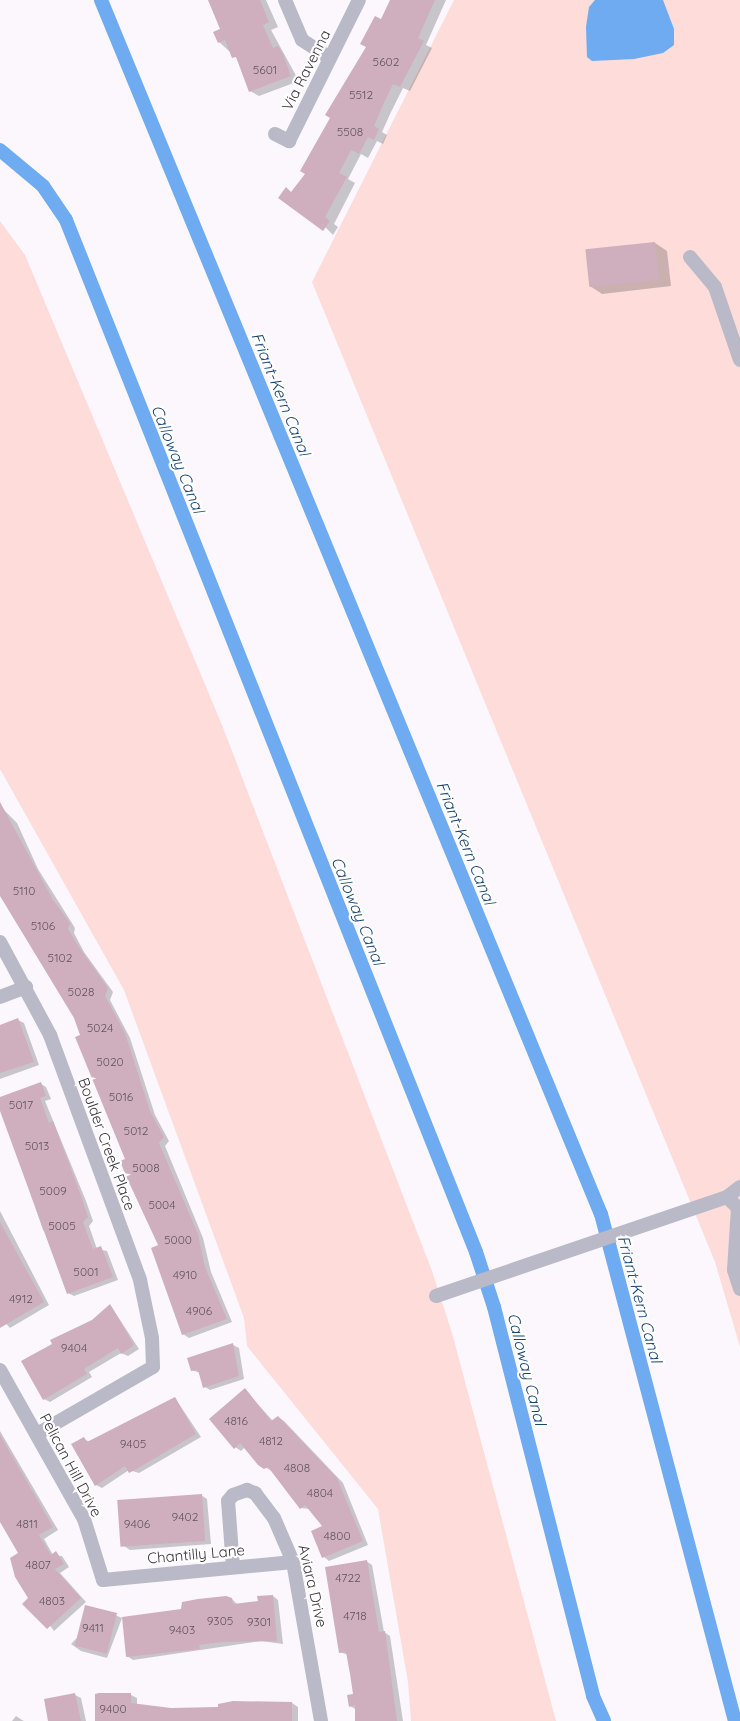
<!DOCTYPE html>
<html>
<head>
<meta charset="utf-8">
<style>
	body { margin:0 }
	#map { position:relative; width:740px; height:1721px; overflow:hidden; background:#fbf7fd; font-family:Quicksand,sans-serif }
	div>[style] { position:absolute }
	.green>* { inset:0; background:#fddcda }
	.water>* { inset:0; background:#6eabf1 }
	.shadow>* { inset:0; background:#0003 }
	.canal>* { height:14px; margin:-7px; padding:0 7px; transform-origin:7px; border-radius:7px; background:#6eabf1 }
	.building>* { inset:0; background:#cfafbd; transform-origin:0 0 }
	.minor>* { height:14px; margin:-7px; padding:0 7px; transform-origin:7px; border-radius:7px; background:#b9b9c7 }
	span { translate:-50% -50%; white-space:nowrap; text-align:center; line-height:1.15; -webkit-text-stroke:4.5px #fff; paint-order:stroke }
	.number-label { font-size:12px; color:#62545e }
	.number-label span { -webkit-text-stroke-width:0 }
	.street-label { font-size:15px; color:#3d353f }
	.water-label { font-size:16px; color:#1a4471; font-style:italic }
</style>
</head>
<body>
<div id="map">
	<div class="green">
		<div style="clip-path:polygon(454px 0,740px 0,740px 1347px,715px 1262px,312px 282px)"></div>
		<div style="clip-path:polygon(0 221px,25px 255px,222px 725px,432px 1271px,452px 1333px,556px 1721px,411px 1721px,408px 1682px,378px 1509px,247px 1346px,244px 1318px,124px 990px,0 769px)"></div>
	</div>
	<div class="water">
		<div style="clip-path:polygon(595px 0,663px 0,674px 29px,674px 45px,663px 53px,634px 59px,592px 61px,587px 57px,586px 27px,589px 7px)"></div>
	</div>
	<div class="shadow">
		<div style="clip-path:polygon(211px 0,266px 0,278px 27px,271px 30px,299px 81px,259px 96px,250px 91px,239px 60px,219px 42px,222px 30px)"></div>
		<div style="clip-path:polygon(392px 0,446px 0,426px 45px,432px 48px,410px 91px,403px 88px,391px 112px,382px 132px,387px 135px,383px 144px,377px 141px,368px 158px,361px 154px,348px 179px,355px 183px,334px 224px,338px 227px,333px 235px,292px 193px,307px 173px)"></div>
		<div style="clip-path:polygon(655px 243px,667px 251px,671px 286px,602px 294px,590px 286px)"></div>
		<div style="clip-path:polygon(0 806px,17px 823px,38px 869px,75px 928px,74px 933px,84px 952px,113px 992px,110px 1000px,130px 1038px,155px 1115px,169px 1141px,165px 1146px,203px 1238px,211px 1272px,232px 1322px,189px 1338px,183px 1334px,160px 1246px,75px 1017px,0 892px)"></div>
		<div style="clip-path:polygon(18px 1020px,24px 1023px,39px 1065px,0 1079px,0 1027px)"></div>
		<div style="clip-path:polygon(41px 1084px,46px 1087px,51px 1099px,45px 1101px,86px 1201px,93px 1221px,89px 1226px,97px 1249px,107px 1251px,118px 1280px,74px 1296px,68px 1293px,51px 1239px,43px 1230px,0 1104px,0 1099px)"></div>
		<div style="clip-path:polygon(0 1211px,49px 1305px,10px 1328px,0 1317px)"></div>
		<div style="clip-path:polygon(111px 1306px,139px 1349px,128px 1356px,121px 1353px,89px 1372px,92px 1377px,50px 1402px,44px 1399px,93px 1321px)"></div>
		<div style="clip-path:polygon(233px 1345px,239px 1348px,244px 1379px,210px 1390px,205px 1387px,200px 1373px,192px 1370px)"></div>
		<div style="clip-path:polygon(245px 1390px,273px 1421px,278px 1417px,284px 1421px,343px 1483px,368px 1545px,329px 1561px,324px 1557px,325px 1526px,310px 1509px,301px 1508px,272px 1471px,259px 1464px,245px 1447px,241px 1451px,235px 1447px)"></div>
		<div style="clip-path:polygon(175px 1398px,201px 1437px,139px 1473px,129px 1470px,102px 1488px,96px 1485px,84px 1439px,90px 1442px)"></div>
		<div style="clip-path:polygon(0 1431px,58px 1530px,44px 1539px,53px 1555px,62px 1556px,69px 1567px,60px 1573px,86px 1602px,54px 1631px,30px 1599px,20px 1554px,0 1520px)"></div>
		<div style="clip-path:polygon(201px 1495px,207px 1499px,211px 1544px,130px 1550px,124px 1546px)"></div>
		<div style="clip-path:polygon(366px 1561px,372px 1565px,384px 1632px,390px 1636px,403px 1721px,357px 1721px,357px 1710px,350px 1706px,354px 1695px,348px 1655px,340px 1652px)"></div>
		<div style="clip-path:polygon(273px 1596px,278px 1600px,283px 1644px,261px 1641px,133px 1660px,127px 1656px,182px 1610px,232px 1599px,238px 1605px,260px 1603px)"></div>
		<div style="clip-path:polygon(104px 1610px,122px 1618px,107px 1658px,81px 1651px,71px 1644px)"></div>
		<div style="clip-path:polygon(75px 1695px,81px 1698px,86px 1721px,50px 1721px)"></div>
		<div style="clip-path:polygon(131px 1695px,137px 1698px,137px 1705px,171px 1710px,292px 1703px,298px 1707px,298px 1721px,97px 1721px,97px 1696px)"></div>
		<div style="clip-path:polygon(16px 1716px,22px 1720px,24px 1721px,12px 1721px)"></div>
	</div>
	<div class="canal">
		<div style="left:101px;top:0;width:1313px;rotate:67.62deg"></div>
		<div style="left:601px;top:1214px;width:524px;rotate:75.2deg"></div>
		<div style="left:0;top:150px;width:56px;rotate:39.9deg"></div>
		<div style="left:43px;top:186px;width:41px;rotate:55.9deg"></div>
		<div style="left:66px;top:220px;width:1110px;rotate:68.33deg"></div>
		<div style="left:476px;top:1252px;width:58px;rotate:71.9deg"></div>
		<div style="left:494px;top:1307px;width:401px;rotate:75.7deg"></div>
		<div style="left:593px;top:1696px;width:27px;rotate:66deg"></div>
	</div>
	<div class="building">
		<div style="clip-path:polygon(208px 0,260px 0,269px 22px,263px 25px,273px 48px,278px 46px,283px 54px,291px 76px,249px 92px,236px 57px,232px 58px,225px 40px,218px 43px,213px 32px,220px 29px)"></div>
		<div style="clip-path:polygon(390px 0,435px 0,418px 38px,424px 41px,400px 87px,393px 84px,382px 107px,374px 126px,379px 129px,374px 140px,368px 137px,359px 154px,351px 150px,339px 173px,347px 177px,325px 217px,330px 221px,323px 231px,278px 198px,286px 187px,291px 192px,305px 174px,300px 171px,330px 118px,325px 115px,366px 47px,360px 44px,375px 16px,381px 19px)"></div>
		<div style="left:655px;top:242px;width:38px;height:70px;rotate:84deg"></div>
		<div style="clip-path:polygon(0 802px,53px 900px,70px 923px,68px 929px,79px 947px,108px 988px,105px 996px,125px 1033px,150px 1111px,164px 1137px,159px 1143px,198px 1234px,205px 1267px,227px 1319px,182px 1335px,151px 1248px,158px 1245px,126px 1176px,120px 1161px,125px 1159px,75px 1037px,80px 1035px,74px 1018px,0 896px)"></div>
		<div style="clip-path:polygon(18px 1018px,34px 1062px,0 1073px,0 1025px)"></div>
		<div style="clip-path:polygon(41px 1082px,46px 1096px,40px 1098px,49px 1123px,53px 1121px,81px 1196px,88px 1217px,83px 1222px,93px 1249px,101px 1246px,113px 1277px,67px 1294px,0 1111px,0 1097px)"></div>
		<div style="clip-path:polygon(0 1222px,44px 1302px,0 1328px)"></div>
		<div style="clip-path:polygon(110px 1304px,134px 1345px,121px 1354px,118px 1348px,84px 1369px,87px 1374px,43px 1400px,21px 1361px,52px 1344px,50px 1340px,92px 1320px)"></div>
		<div style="clip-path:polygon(233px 1343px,239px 1376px,203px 1388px,198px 1370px,191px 1371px,187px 1358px)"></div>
		<div style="clip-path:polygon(245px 1388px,271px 1421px,278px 1416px,337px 1478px,363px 1541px,322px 1558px,311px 1531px,322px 1526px,305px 1505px,300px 1509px,268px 1467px,264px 1469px,258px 1465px,240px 1443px,234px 1449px,209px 1419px)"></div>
		<div style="clip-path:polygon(175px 1397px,196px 1434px,133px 1471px,129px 1473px,125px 1466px,95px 1486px,71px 1444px,84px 1437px,87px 1442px)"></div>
		<div style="clip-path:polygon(0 1435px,53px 1527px,39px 1535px,51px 1555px,56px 1551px,64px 1564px,55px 1569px,81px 1598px,47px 1629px,22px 1604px,28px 1598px,15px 1577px,10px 1558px,18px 1553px,0 1522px)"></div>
		<div style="left:202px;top:1494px;width:47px;height:85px;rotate:86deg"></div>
		<div style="clip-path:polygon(367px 1560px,379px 1632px,385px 1631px,397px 1721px,355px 1721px,355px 1705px,349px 1707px,347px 1695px,353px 1694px,350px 1674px,346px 1652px,339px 1653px,325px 1567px)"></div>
		<div style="clip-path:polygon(273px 1595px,277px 1641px,222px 1642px,199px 1645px,200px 1649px,126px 1657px,122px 1617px,181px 1609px,182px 1602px,198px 1599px,226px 1596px,232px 1598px,233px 1604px,258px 1601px,257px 1596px)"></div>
		<div style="left:85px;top:1605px;width:33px;height:42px;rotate:14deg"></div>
		<div style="clip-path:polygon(75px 1693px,81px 1721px,48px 1721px,44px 1699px)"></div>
		<div style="clip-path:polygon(99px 1693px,131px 1693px,131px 1703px,171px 1708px,218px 1707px,218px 1704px,233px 1701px,292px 1702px,292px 1721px,95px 1721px,95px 1694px)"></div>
	</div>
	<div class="minor">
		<div style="left:285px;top:0;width:43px;rotate:67deg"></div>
		<div style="left:302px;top:40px;width:33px;rotate:33deg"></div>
		<div style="left:275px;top:134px;width:16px;rotate:27deg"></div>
		<div style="left:289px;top:141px;width:157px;rotate:-63.6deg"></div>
		<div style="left:690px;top:257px;width:39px;rotate:50deg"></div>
		<div style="left:715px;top:287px;width:77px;rotate:71.1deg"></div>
		<div style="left:0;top:942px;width:106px;rotate:61.7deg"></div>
		<div style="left:50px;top:1035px;width:261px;rotate:69.8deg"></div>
		<div style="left:140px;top:1280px;width:59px;rotate:78.3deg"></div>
		<div style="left:152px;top:1338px;width:29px;rotate:88deg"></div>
		<div style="left:153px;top:1367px;width:134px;rotate:150deg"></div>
		<div style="left:0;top:997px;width:28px;rotate:-21deg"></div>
		<div style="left:727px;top:1197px;width:16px;rotate:45deg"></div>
		<div style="left:738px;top:1208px;width:62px;rotate:93.7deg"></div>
		<div style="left:734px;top:1270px;width:20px;rotate:72deg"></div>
		<div style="left:436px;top:1296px;width:307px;rotate:-18.8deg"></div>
		<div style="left:727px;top:1197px;width:16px;rotate:-38deg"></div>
		<div style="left:0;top:1370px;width:171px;rotate:60.6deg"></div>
		<div style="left:84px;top:1519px;width:64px;rotate:72.7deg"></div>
		<div style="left:103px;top:1580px;width:191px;rotate:-5.4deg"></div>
		<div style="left:233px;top:1567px;width:66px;rotate:-94.3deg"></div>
		<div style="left:228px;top:1501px;width:8px;rotate:-50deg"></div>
		<div style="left:233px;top:1495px;width:15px;rotate:-20deg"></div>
		<div style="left:247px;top:1490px;width:9px;rotate:21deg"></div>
		<div style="left:255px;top:1493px;width:31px;rotate:53deg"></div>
		<div style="left:274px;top:1518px;width:48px;rotate:66.6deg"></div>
		<div style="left:293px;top:1562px;width:161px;rotate:80deg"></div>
	</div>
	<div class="number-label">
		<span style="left:386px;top:62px">5602</span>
		<span style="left:265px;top:70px">5601</span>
		<span style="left:361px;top:95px">5512</span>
		<span style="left:350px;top:132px">5508</span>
		<span style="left:24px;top:891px">5110</span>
		<span style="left:43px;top:926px">5106</span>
		<span style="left:60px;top:958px">5102</span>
		<span style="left:81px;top:992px">5028</span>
		<span style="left:100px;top:1028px">5024</span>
		<span style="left:110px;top:1062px">5020</span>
		<span style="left:121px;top:1097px">5016</span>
		<span style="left:21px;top:1105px">5017</span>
		<span style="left:136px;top:1131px">5012</span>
		<span style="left:37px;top:1146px">5013</span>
		<span style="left:146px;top:1168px">5008</span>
		<span style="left:53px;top:1191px">5009</span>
		<span style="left:162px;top:1205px">5004</span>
		<span style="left:62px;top:1226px">5005</span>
		<span style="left:178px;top:1240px">5000</span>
		<span style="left:86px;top:1272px">5001</span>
		<span style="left:185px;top:1275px">4910</span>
		<span style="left:21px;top:1299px">4912</span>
		<span style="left:199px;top:1311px">4906</span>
		<span style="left:74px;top:1348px">9404</span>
		<span style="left:236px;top:1421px">4816</span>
		<span style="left:271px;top:1441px">4812</span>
		<span style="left:133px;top:1444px">9405</span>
		<span style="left:297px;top:1468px">4808</span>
		<span style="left:320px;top:1493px">4804</span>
		<span style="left:185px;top:1517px">9402</span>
		<span style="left:27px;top:1524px">4811</span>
		<span style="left:137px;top:1524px">9406</span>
		<span style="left:337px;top:1536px">4800</span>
		<span style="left:38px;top:1565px">4807</span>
		<span style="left:348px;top:1578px">4722</span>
		<span style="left:52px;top:1601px">4803</span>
		<span style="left:355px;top:1616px">4718</span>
		<span style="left:220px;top:1621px">9305</span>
		<span style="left:259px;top:1622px">9301</span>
		<span style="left:93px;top:1628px">9411</span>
		<span style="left:182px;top:1630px">9403</span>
		<span style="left:113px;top:1709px">9400</span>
	</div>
	<div class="street-label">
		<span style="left:306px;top:70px;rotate:-63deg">Via Ravenna</span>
		<span style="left:107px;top:1144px;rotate:70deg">Boulder Creek Place</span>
		<span style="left:71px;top:1465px;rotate:62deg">Pelican Hill Drive</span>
		<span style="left:196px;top:1554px;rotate:-5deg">Chantilly Lane</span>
		<span style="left:313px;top:1586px;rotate:77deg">Aviara Drive</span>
	</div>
	<div class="water-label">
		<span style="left:281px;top:394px;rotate:68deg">Friant-Kern Canal</span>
		<span style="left:178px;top:459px;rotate:68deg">Calloway Canal</span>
		<span style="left:466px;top:843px;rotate:68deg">Friant-Kern Canal</span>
		<span style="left:358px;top:911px;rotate:68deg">Calloway Canal</span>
		<span style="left:640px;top:1299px;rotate:75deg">Friant-Kern Canal</span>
		<span style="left:527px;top:1369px;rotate:76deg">Calloway Canal</span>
	</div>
</div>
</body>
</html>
